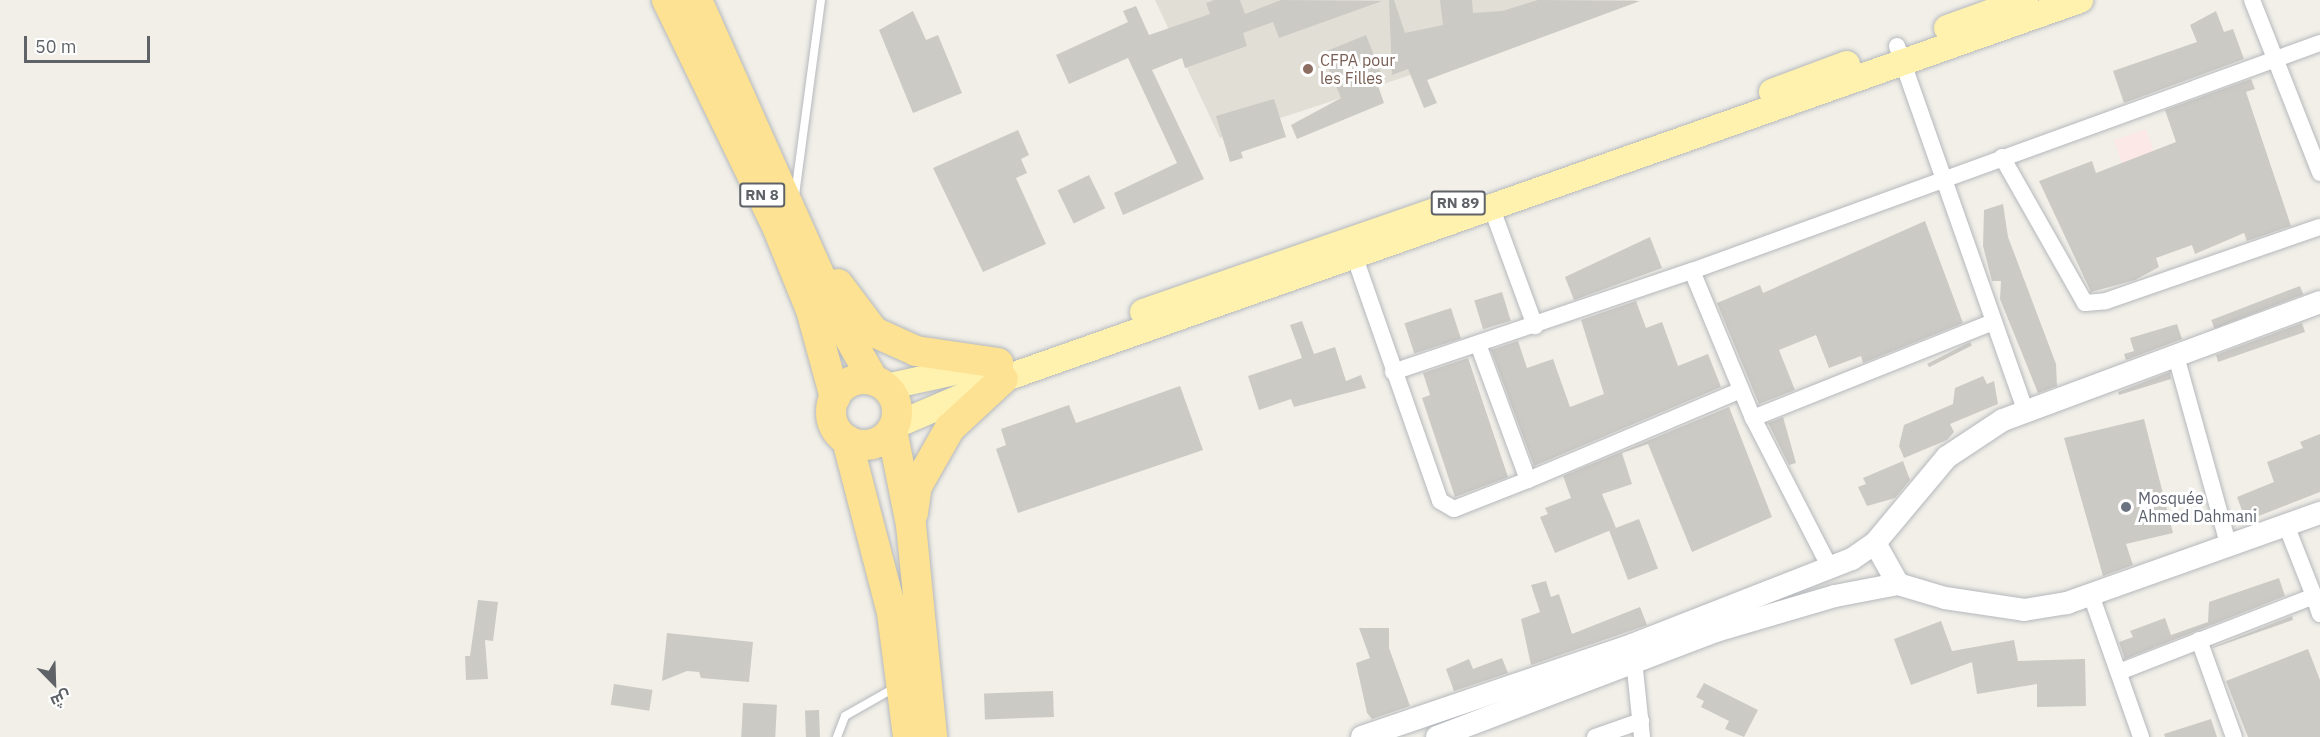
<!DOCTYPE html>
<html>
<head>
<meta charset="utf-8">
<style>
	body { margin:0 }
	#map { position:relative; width:2320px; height:737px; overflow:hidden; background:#f1efe8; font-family:"IBM Plex Sans",Cairo,sans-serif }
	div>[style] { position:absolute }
	.education>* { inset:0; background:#e1ded6 }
	.medical>* { inset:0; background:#fce8e6; transform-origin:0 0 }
	.building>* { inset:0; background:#cccac5; transform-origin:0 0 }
	.roads { filter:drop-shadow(0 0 2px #b5b8bc) drop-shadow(0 0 2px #b5b8bc) }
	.lane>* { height:8px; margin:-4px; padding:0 4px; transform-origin:4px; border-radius:4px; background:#fff }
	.street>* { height:16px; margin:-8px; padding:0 8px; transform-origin:8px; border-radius:8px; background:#fff }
	.secondary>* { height:22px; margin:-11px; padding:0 11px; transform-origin:11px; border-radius:11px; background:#fff }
	.primary>* { height:26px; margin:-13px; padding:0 13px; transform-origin:13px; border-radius:13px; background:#fff2af }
	.highway>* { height:30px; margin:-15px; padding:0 15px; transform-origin:15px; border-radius:15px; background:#fde293 }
	.highway>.ring { margin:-15px; padding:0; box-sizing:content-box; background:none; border:30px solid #fde293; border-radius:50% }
	.dots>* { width:16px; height:16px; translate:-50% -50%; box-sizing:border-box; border:3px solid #fff; border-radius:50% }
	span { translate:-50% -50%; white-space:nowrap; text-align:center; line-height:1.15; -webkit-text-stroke:6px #fff; paint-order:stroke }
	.shield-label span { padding:2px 4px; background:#fff; border:2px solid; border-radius:4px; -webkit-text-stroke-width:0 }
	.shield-label { font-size:15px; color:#5f6368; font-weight:700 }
	.education-label { font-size:16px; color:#785e54 }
	.left { translate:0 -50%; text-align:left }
	.worship-label { font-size:16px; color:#5b616d }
	.north { position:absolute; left:24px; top:653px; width:60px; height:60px; -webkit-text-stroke:4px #fff; paint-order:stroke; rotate:157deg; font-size:16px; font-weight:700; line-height:24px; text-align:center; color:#5f6368 }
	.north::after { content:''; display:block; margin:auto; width:21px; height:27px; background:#5f6368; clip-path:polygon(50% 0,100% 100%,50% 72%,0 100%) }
	.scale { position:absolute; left:24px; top:36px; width:126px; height:27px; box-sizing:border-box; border:3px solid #5f6368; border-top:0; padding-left:8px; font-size:18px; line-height:21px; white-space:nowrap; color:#5f6368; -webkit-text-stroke:4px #fff; paint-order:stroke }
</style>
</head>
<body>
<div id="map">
	<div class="education">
		<div style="clip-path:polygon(1155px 0,1637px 0,1220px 138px)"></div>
	</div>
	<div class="medical">
		<div style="left:2146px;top:129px;width:115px;height:34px;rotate:71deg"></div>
	</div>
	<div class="building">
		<div style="clip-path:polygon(1214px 0,1240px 0,1245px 14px,1281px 0,1382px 1px,1279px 38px,1273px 22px,1243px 33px,1247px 46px,1185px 68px,1182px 58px,1152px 70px,1204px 179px,1123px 215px,1114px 193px,1177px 163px,1128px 58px,1069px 84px,1056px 55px,1128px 22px,1123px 11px,1136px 6px,1149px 35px,1210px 14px,1206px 3px)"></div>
		<div style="clip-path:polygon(1389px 0,1394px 0,1405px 33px,1443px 25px,1440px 0,1472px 0,1473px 13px,1502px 11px,1538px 0,1640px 1px,1427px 80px,1437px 103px,1424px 108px,1408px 69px,1392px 75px)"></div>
		<div style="clip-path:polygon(913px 11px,926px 40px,938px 35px,962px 93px,913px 113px,879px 30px)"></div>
		<div style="clip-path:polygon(2216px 11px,2224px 32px,2233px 29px,2244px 59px,2124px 103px,2113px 71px,2197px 42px,2190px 25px)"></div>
		<div style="clip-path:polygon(1366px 35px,1383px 78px,1376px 80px,1384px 103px,1297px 139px,1291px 125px,1341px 98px,1322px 53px)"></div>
		<div style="clip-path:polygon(2251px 79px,2255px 89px,2246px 92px,2291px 226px,2247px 241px,2244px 233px,2195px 254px,2192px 245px,2156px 258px,2159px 267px,2135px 280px,2091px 292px,2039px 181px,2092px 161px,2096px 173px,2176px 142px,2165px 110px)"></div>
		<div style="clip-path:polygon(1274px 99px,1286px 137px,1241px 152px,1243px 158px,1230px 162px,1216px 116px)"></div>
		<div style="clip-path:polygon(1018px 130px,1029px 155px,1021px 159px,1027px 173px,1016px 178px,1046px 244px,983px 272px,933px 168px)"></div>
		<div style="left:1089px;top:175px;width:37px;height:35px;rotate:64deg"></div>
		<div style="clip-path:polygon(2003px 204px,2008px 237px,2056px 364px,2057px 386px,2038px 393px,2000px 299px,2001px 281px,1992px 281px,1983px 246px,1984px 210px)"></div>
		<div style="clip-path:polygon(1925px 221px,1963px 323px,1863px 363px,1861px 356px,1829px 368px,1816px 335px,1779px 350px,1795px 390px,1759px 404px,1717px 303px,1760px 285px,1763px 293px)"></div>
		<div style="clip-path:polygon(1650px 237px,1662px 268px,1574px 300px,1565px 277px)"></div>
		<div style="left:2300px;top:286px;width:9px;height:95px;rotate:69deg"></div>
		<div style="left:1502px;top:292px;width:30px;height:29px;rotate:73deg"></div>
		<div style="clip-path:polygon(1636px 301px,1646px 328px,1662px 322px,1678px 366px,1708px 354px,1721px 387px,1534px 466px,1491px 350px,1518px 341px,1527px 368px,1553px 359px,1570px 407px,1604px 394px,1581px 320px)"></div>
		<div style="left:1451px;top:308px;width:32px;height:49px;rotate:72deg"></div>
		<div style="clip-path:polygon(1302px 321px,1314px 354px,1335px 347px,1346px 381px,1361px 375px,1366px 388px,1294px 407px,1291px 399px,1259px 410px,1248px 376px,1302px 358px,1290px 325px)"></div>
		<div style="clip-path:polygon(2302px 323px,2305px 332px,2218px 362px,2216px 355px)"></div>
		<div style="clip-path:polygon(2177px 324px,2182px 339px,2126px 360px,2124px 354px,2134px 351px,2130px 338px)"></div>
		<div style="left:1970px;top:342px;width:4px;height:48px;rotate:63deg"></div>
		<div style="clip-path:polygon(1468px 358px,1508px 477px,1455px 497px,1422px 398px,1430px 395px,1423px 373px)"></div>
		<div style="clip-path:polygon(2170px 372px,2171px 379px,2119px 395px,2118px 392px)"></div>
		<div style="clip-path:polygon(1983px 376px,1987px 384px,1994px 381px,1998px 404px,1950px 424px,1954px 432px,1947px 440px,1904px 458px,1899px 446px,1904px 425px,1953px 404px,1955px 388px)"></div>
		<div style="clip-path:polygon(1180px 386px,1203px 450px,1018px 513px,996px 449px,1006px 445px,1001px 429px,1069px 405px,1076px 423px)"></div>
		<div style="clip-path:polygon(1729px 407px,1772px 517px,1692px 552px,1648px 444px,1622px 453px,1632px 484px,1602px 494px,1616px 528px,1555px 553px,1540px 517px,1548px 514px,1545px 508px,1571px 498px,1563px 476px)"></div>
		<div style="clip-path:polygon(1783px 417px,1796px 463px,1789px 465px,1768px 423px)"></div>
		<div style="clip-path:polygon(2144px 419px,2173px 533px,2126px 544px,2133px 565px,2103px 576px,2064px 438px)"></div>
		<div style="clip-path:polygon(2320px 434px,2320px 492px,2246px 521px,2237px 497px,2274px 482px,2267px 462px,2303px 448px,2300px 442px)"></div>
		<div style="clip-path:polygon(1903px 461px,1910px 480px,1895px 498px,1867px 506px,1858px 487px,1866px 484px,1863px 478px)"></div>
		<div style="left:1639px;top:519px;width:53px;height:32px;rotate:69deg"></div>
		<div style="clip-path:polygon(2279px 578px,2285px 596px,2125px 659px,2119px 642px,2133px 637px,2130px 631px,2165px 618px,2171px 635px,2208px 622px,2209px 602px)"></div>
		<div style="clip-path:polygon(1546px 581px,1551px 597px,1559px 594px,1572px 634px,1640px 607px,1647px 625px,1531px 665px,1521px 619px,1540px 612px,1531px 585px)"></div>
		<div style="clip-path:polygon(478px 600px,498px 602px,493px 641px,485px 640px,488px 679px,466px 680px,465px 656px,470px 656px)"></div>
		<div style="clip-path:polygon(2292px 616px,2293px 620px,2213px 648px,2213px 647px)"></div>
		<div style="clip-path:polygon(1941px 621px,1952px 651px,2014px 640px,2018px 661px,2085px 659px,2086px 706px,2037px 707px,2037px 684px,1977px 694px,1972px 662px,1911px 685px,1894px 639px)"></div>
		<div style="clip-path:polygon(1359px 628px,1389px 628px,1389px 648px,1410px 706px,1372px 719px,1367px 713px,1356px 663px,1370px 658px)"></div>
		<div style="clip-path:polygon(667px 633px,753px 642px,749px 682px,701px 678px,699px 672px,687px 671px,662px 681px)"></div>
		<div style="clip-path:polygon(2308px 649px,2320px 680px,2320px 737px,2248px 737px,2226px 681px)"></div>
		<div style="clip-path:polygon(1502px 658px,1508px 673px,1454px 691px,1446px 669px,1469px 659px,1473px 669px)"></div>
		<div style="clip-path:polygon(1704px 683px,1758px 710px,1744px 737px,1725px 729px,1729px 721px,1701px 707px,1704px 701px,1696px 697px)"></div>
		<div style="left:614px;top:684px;width:39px;height:21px;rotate:9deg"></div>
		<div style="left:1053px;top:691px;width:26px;height:69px;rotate:88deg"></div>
		<div style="left:743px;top:703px;width:34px;height:34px;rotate:3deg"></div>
		<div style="left:819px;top:710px;width:27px;height:14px;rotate:88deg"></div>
		<div style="clip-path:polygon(2211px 719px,2217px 737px,2165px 737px,2164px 734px)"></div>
	</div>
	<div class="roads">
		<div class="lane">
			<div style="left:795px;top:195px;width:197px;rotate:-82.4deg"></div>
			<div style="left:837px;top:737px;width:22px;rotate:-69deg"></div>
			<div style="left:845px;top:716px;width:59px;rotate:-29.6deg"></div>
		</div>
		<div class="street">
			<div style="left:2252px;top:0;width:186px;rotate:68.5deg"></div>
			<div style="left:1897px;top:46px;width:389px;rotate:70.6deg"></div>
			<div style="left:2002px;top:157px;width:168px;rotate:60.4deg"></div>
			<div style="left:2085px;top:303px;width:21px;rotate:-5deg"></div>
			<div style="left:2106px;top:301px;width:226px;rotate:-19.1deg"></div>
			<div style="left:1492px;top:209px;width:125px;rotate:69.8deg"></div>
			<div style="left:1355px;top:258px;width:257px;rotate:70.7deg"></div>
			<div style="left:1440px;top:501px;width:16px;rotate:30deg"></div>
			<div style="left:1454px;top:509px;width:79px;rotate:-21.4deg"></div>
			<div style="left:1692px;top:271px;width:159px;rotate:67.5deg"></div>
			<div style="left:1753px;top:418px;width:169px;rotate:62.8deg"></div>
			<div style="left:1478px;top:344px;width:145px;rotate:69.8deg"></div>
			<div style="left:1528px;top:480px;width:231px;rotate:-22.9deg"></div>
			<div style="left:2176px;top:356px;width:198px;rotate:74.5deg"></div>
			<div style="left:1393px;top:372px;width:316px;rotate:-18.7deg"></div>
			<div style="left:1692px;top:271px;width:668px;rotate:-19.95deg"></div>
			<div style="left:1753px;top:418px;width:258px;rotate:-21.8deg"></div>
			<div style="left:2286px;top:525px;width:76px;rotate:68.5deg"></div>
			<div style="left:2091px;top:595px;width:151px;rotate:70.6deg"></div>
			<div style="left:2199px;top:640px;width:103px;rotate:70.2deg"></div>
			<div style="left:1633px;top:651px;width:86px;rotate:84deg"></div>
			<div style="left:2119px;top:672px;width:209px;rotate:-21.3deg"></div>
			<div style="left:2314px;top:596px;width:19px;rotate:72deg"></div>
			<div style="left:1595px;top:737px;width:49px;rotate:-19.2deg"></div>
		</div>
		<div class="secondary">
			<div style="left:1875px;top:543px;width:47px;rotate:60.7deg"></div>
			<div style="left:1362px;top:737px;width:285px;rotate:-18.8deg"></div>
			<div style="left:1632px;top:645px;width:236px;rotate:-21.4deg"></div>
			<div style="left:1852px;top:559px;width:28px;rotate:-35deg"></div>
			<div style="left:1875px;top:543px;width:112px;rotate:-50.1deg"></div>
			<div style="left:1947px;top:457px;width:67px;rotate:-33.5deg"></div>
			<div style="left:2003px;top:420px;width:338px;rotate:-20.4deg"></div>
			<div style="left:1437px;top:737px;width:298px;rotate:-20.8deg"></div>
			<div style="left:1716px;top:631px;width:124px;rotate:-16.4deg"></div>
			<div style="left:1835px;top:596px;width:64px;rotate:-10.8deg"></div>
			<div style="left:1898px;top:584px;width:49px;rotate:16.6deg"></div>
			<div style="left:1945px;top:598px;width:80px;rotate:8.6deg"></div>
			<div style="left:2024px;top:610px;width:44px;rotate:-9.2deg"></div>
			<div style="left:2067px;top:603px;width:269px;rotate:-19.6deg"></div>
		</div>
		<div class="primary">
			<div style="left:1947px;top:28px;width:83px;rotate:-19.7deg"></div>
			<div style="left:1772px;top:92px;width:80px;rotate:-20.5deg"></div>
			<div style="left:1143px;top:312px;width:318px;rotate:-19.1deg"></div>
			<div style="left:886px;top:387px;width:112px;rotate:-12.4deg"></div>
			<div style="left:894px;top:426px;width:119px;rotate:-23.3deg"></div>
			<div style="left:1003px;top:379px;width:1142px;rotate:-19.39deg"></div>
		</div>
		<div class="highway">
			<div style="left:667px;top:0;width:249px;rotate:64.1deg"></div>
			<div style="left:776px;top:224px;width:93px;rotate:67.9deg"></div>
			<div style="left:811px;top:310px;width:91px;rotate:74.7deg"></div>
			<div style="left:697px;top:0;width:356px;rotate:66deg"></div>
			<div style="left:842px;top:325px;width:64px;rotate:60.3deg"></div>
			<div style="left:838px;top:284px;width:60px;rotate:53.1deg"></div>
			<div style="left:874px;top:332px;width:46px;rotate:24.3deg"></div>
			<div style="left:916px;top:351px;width:83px;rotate:8.3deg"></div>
			<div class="ring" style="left:831px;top:379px;width:36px;height:36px"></div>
			<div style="left:892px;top:430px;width:97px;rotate:78.7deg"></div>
			<div style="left:911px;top:525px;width:213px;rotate:84.3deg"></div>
			<div style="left:847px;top:440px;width:179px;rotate:75.4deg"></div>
			<div style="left:892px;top:613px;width:125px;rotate:82.6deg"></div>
			<div style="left:913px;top:513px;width:27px;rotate:-82deg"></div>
			<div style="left:917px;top:486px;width:67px;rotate:-60.4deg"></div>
			<div style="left:950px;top:428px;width:72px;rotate:-42.8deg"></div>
		</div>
	</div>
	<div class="dots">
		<div style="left:1308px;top:69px;background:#8d6e63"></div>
		<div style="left:2126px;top:507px;background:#6b7280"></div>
	</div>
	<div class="shield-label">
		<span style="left:762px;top:195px">RN 8</span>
		<span style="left:1458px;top:203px">RN 89</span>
	</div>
	<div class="education-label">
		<span class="left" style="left:1320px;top:69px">CFPA pour<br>les Filles</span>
	</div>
	<div class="worship-label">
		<span class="left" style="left:2138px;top:507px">Mosquée<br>Ahmed Dahmani</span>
	</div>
	<div class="north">ش</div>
	<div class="scale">50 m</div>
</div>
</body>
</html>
